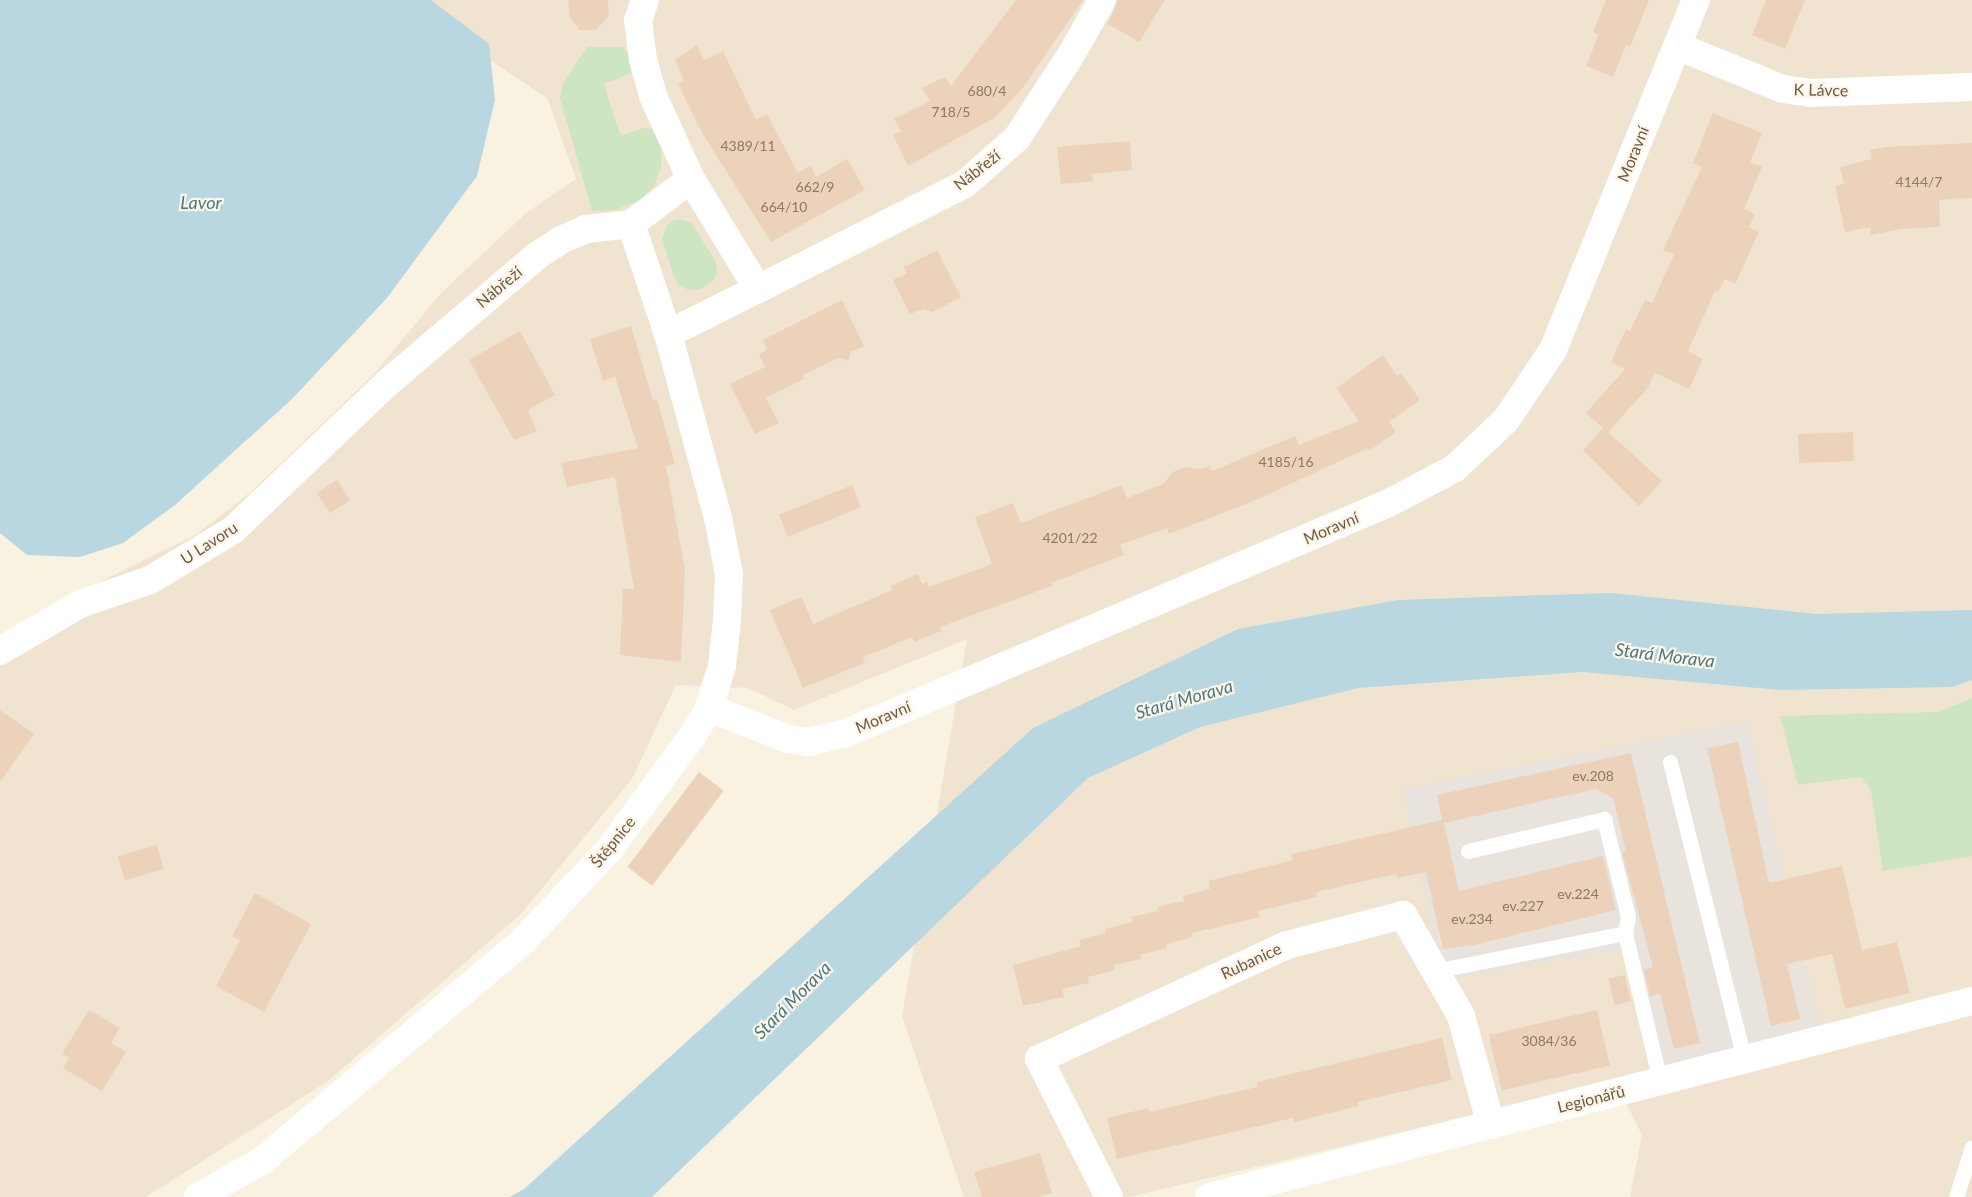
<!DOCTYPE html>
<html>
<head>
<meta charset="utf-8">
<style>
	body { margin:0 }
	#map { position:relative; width:1972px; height:1197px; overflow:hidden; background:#f9f2e1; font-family:Lato,sans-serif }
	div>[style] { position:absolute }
	.residential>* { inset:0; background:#f0e4d0 }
	.industrial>* { inset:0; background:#e8e3dc }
	.green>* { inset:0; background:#cde5c1 }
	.water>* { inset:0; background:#b8d7e0 }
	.building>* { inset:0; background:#ecd2bb; transform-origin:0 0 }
	.lane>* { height:15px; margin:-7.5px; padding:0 7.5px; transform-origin:7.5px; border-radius:7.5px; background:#fff }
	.street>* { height:28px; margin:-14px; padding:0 14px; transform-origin:14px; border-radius:14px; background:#fff }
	span { translate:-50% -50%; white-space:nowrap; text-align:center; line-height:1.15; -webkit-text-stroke:4.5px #fdf6e6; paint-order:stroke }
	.number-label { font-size:14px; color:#8e7866 }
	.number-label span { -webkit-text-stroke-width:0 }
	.street-label { font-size:16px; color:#6e5a4a }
	.water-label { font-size:18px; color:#4a7886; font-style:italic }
</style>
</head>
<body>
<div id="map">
	<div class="residential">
		<div style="clip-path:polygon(399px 0,1972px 0,1972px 1197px,1630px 1197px,1642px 1135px,1615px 1081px,1130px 1197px,964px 1197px,902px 1016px,967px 639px,794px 710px,748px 688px,676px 685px,632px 779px,521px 914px,328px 1081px,146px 1197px,0 1197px,0 637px,55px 604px,197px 534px,252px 491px,373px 375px,440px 294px,526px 213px,576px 179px,547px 98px)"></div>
	</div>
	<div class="industrial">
		<div style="clip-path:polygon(1747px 721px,1821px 1028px,1656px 1067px,1628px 948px,1452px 978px,1438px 961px,1403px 789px)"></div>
	</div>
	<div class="green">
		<div style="clip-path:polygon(587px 47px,621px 47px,628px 53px,632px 70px,630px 74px,604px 84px,616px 123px,621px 135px,644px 128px,652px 129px,661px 147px,661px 167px,654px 186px,640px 200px,615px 210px,592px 211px,560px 98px,563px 83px)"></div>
		<div style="clip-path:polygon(675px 220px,684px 220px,692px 224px,716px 262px,717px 272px,714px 280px,699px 290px,686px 289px,678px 284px,673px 274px,662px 238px,667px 225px)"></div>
		<div style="clip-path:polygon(1972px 698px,1972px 856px,1883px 871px,1871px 791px,1861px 777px,1798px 785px,1780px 716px,1939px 712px)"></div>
	</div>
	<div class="water">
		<div style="clip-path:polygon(0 0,431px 0,489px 44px,495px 100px,477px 176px,387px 298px,292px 399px,175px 505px,123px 543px,80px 557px,27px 555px,0 533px)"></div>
		<div style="clip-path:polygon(1611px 593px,1816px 614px,1972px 610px,1972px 680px,1952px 687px,1780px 690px,1582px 672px,1358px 688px,1200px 727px,1088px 778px,652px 1197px,510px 1197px,524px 1189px,1033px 728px,1238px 629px,1398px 600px)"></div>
	</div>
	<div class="building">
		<div style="clip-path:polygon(568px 0,608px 0,609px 16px,596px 30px,580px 30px,570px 17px)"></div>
		<div style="clip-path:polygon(1016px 0,1083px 0,1022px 89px,994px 118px,908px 166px,893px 135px,901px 131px,894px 119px,930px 101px,922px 88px,945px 77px,951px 86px)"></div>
		<div style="clip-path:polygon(1118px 0,1165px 0,1139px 42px,1108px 24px)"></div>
		<div style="clip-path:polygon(1606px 0,1649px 0,1630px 47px,1626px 45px,1613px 77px,1586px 66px,1599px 34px,1593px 32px)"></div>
		<div style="clip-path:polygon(1766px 0,1805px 0,1785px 49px,1752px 35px)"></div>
		<div style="clip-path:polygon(697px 45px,704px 60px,723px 51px,756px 120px,767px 114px,798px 173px,811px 165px,816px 177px,847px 159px,865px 190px,771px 242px,702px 133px,678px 84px,684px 81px,675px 60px)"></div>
		<div style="clip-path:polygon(1713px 113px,1762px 133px,1750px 162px,1762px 167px,1744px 209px,1755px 214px,1749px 227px,1759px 232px,1735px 284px,1725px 279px,1718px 292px,1715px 291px,1688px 351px,1703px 359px,1689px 389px,1655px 373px,1647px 389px,1608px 432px,1662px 481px,1639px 506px,1583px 450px,1603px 428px,1586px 413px,1625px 369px,1611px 362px,1626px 329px,1630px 331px,1645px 300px,1652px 303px,1674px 255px,1663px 250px,1702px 167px,1693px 163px)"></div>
		<div style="clip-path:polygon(1130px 141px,1132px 170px,1092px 174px,1093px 181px,1061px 184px,1057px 147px)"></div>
		<div style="clip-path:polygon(1972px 143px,1972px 198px,1939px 200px,1940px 227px,1901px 229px,1871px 235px,1870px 227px,1845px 232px,1835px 186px,1844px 184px,1840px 167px,1872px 159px,1870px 150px,1885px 147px)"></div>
		<div style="clip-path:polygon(937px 250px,961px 297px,932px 312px,924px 309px,910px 314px,893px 280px,907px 273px,904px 267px)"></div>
		<div style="clip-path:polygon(842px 300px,864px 346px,851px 352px,848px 361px,838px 358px,803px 375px,804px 379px,766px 398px,779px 423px,755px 434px,730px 384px,765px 367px,759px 354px,767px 350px,763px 340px)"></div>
		<div style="clip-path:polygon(631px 326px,653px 400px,657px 399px,675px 464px,666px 466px,685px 570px,681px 662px,620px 655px,623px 589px,634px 589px,615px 477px,567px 487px,561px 463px,638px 448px,615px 377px,603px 381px,590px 339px)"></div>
		<div style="clip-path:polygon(520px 331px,555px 395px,528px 410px,537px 431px,514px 440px,469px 360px)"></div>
		<div style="clip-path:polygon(1383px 355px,1397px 376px,1401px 373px,1420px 400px,1389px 422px,1396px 432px,1369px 451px,1368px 448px,1258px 499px,1169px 534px,1167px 528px,1120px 545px,1124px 555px,1051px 583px,1052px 586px,940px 627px,941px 631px,914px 642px,912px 637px,863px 657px,865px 663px,803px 688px,770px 610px,802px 597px,813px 624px,892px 590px,890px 586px,918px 574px,922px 584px,927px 582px,929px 587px,992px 564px,975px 517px,1013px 503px,1021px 523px,1122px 485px,1127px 498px,1163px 484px,1173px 472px,1184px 467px,1200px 469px,1210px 466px,1212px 471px,1295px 436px,1299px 445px,1359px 421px,1336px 388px)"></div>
		<div style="left:1853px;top:432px;width:29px;height:55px;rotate:88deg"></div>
		<div style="left:337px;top:480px;width:24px;height:24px;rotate:57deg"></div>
		<div style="left:852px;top:485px;width:24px;height:79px;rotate:68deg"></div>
		<div style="clip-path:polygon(0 710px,34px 734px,0 782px)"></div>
		<div style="clip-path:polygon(1738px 742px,1769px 883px,1842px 866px,1862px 950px,1897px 942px,1910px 993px,1845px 1009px,1832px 954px,1787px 964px,1800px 1019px,1771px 1026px,1707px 748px)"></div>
		<div style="clip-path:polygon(1631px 753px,1700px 1043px,1674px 1049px,1660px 994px,1650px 996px,1644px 970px,1653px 967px,1622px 852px,1626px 851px,1613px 798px,1596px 789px,1444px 823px,1459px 891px,1603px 856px,1616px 910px,1474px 945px,1443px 949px,1426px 872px,1397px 878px,1396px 874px,1316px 892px,1317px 897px,1258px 911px,1260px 917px,1192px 933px,1193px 937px,1166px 944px,1167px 948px,1140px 955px,1141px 959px,1114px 965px,1115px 970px,1088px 977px,1089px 983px,1062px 989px,1064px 997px,1023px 1006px,1013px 965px,1081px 946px,1079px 940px,1106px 933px,1105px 929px,1132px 922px,1131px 917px,1158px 911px,1157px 907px,1184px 901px,1183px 896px,1210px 889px,1208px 881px,1293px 860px,1292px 854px,1442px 820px,1437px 795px)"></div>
		<div style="left:699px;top:772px;width:31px;height:119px;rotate:37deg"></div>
		<div style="left:157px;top:845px;width:25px;height:41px;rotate:74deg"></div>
		<div style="clip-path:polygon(255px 893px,311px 924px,264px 1012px,216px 986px,240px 940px,232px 936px)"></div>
		<div style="left:1625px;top:975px;width:27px;height:17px;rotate:77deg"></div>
		<div style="clip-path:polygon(89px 1010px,120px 1028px,111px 1043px,126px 1052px,102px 1091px,63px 1068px,69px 1058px,62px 1054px)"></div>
		<div style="left:1597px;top:1010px;width:57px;height:111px;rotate:77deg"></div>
		<div style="clip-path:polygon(1442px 1038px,1452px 1080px,1357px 1102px,1358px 1106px,1294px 1122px,1293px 1118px,1117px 1159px,1107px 1118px,1148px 1108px,1149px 1112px,1257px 1087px,1257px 1082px)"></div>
		<div style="clip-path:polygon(1040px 1153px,1052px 1193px,1038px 1197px,982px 1197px,974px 1172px)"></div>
	</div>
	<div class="lane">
		<div style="left:1670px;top:762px;width:306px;rotate:76deg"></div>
		<div style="left:1468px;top:851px;width:140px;rotate:-13.2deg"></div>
		<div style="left:1604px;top:819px;width:101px;rotate:76.2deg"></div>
		<div style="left:1628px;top:917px;width:16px;rotate:101deg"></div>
		<div style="left:1625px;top:933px;width:152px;rotate:76.7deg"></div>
		<div style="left:1435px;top:971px;width:194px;rotate:-11.3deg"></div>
		<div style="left:1956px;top:1197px;width:52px;rotate:-72.3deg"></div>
	</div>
	<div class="street">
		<div style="left:645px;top:0;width:21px;rotate:109deg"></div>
		<div style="left:638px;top:20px;width:40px;rotate:82.9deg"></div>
		<div style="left:643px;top:60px;width:37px;rotate:74deg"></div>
		<div style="left:653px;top:96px;width:91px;rotate:65.4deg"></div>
		<div style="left:691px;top:179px;width:129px;rotate:58.7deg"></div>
		<div style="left:758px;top:289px;width:232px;rotate:-26.9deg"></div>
		<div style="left:965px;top:184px;width:69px;rotate:-41.5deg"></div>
		<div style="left:1017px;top:138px;width:99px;rotate:-57deg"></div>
		<div style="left:1071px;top:55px;width:63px;rotate:-60.6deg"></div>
		<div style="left:1677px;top:46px;width:114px;rotate:22.1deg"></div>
		<div style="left:1783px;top:89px;width:27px;rotate:8deg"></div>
		<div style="left:1810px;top:93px;width:162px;rotate:-2.1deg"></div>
		<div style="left:631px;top:224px;width:116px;rotate:71.4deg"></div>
		<div style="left:668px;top:334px;width:101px;rotate:-26.6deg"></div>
		<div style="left:0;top:651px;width:93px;rotate:-30.4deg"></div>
		<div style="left:80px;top:604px;width:74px;rotate:-18.9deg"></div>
		<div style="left:150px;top:580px;width:97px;rotate:-31.1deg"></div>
		<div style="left:233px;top:530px;width:210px;rotate:-43.6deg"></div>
		<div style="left:385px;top:385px;width:201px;rotate:-40.4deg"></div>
		<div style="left:538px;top:255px;width:27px;rotate:-33deg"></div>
		<div style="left:561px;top:240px;width:27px;rotate:-24deg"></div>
		<div style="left:586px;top:229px;width:45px;rotate:-6.3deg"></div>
		<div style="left:631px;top:224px;width:75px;rotate:-36.9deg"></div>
		<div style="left:709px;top:708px;width:85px;rotate:21.4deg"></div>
		<div style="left:788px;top:739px;width:20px;rotate:9deg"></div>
		<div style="left:808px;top:742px;width:37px;rotate:-13deg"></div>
		<div style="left:844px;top:734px;width:592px;rotate:-22.97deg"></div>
		<div style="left:1389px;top:503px;width:75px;rotate:-27.9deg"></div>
		<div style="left:1455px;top:468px;width:70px;rotate:-43.3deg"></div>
		<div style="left:1506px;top:420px;width:84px;rotate:-56.1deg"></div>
		<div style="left:1553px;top:350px;width:378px;rotate:-67.8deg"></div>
		<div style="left:198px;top:1197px;width:75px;rotate:-29.6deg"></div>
		<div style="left:263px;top:1160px;width:340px;rotate:-40.1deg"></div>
		<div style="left:523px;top:941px;width:125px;rotate:-46.6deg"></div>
		<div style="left:609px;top:850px;width:142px;rotate:-53.9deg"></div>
		<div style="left:693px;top:735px;width:31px;rotate:-59deg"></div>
		<div style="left:709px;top:708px;width:44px;rotate:-72.8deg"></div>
		<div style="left:722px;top:666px;width:46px;rotate:-83.8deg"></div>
		<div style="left:727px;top:620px;width:46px;rotate:-87.5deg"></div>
		<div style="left:729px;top:574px;width:57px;rotate:-101.1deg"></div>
		<div style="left:718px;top:518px;width:191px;rotate:-105.2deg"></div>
		<div style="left:1109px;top:1197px;width:155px;rotate:-116.9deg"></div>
		<div style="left:1039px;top:1059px;width:273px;rotate:-24.7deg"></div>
		<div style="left:1287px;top:945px;width:120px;rotate:-14.5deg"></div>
		<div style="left:1403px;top:915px;width:116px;rotate:60.1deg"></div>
		<div style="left:1461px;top:1016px;width:113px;rotate:74.6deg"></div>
		<div style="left:1209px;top:1197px;width:788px;rotate:-14.41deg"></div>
	</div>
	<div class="number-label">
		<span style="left:987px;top:91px">680/4</span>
		<span style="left:951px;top:112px">718/5</span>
		<span style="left:748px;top:146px">4389/11</span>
		<span style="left:1919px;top:182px">4144/7</span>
		<span style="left:815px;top:187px">662/9</span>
		<span style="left:784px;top:207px">664/10</span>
		<span style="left:1286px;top:462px">4185/16</span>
		<span style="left:1070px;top:538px">4201/22</span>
		<span style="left:1593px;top:776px">ev.208</span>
		<span style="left:1578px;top:894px">ev.224</span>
		<span style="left:1523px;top:906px">ev.227</span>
		<span style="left:1472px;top:919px">ev.234</span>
		<span style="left:1549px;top:1041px">3084/36</span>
	</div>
	<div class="street-label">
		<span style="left:1821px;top:90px;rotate:1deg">K Lávce</span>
		<span style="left:1633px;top:154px;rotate:-68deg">Moravní</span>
		<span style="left:977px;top:170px;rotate:-38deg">Nábřeží</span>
		<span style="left:499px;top:287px;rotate:-40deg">Nábřeží</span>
		<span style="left:1331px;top:528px;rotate:-23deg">Moravní</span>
		<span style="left:209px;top:543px;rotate:-33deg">U Lavoru</span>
		<span style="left:883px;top:717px;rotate:-23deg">Moravní</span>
		<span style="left:613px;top:842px;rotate:-51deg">Štěpnice</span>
		<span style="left:1251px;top:961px;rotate:-25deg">Rubanice</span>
		<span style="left:1591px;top:1099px;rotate:-14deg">Legionářů</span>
	</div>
	<div class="water-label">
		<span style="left:201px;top:202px">Lavor</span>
		<span style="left:1665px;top:655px;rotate:7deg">Stará Morava</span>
		<span style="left:1184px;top:699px;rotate:-16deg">Stará Morava</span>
		<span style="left:792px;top:1000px;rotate:-45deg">Stará Morava</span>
	</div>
</div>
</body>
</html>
